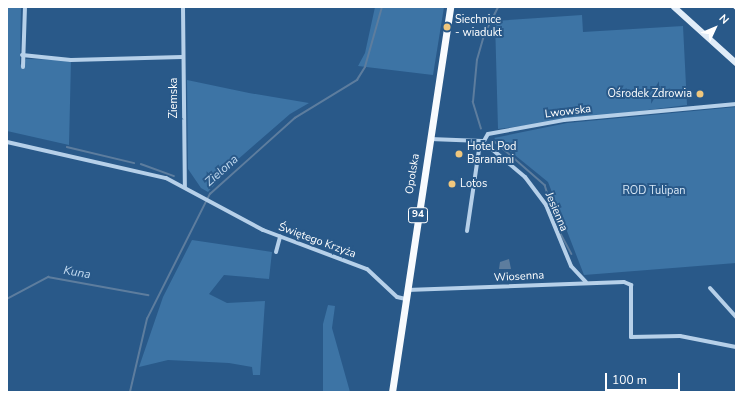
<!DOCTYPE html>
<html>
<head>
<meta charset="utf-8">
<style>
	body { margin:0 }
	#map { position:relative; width:743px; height:399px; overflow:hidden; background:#295989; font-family:"Nunito Sans",sans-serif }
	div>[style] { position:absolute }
	.green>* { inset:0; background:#3d74a5 }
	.water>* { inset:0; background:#5d7d9e }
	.stream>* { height:1.5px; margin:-0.75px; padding:0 0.75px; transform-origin:0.75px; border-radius:0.75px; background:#5d7d9e }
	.street>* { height:4px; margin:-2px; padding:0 2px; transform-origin:2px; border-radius:2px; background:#b6d0e9 }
	.secondary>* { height:6px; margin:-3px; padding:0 3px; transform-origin:3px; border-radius:3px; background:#e0ecf8 }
	.primary>* { height:7px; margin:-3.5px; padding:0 3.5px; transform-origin:3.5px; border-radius:3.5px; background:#f8fbfe }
	.rail>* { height:1.5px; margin-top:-0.75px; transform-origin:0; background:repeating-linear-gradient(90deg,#fff 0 7px,transparent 0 10px) }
	.dots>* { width:11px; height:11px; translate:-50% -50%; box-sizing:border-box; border:2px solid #295989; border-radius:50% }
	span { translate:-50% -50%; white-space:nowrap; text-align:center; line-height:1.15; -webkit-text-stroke:4px #295989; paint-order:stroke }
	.shield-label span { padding:1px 3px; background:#295989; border:1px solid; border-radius:3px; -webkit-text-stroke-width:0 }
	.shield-label { font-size:10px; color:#fff; font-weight:700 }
	.poi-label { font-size:11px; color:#fff }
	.left { translate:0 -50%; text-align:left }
	.right { translate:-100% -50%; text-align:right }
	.street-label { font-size:11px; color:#fff }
	.park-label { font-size:11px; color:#dae9f7 }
	.water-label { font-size:12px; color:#c2daf0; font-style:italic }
	.frame { position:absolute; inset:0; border:8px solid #fff; pointer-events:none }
	.north { position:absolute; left:695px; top:8px; width:40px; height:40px; -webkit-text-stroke:3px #295989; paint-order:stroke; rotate:46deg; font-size:11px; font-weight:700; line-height:16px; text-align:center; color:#fff }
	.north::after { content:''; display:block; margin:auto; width:14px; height:18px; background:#fff; clip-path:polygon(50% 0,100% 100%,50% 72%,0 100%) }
	.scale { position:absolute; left:605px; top:373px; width:75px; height:18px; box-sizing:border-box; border:2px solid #fff; border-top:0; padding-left:5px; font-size:12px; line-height:14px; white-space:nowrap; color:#fff; -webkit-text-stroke:3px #295989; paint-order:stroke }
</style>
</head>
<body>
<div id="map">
	<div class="green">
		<div style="clip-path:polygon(7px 7px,21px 7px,20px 65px,26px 59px,71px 60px,69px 145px,7px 131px)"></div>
		<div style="clip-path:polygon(375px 7px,444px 7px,433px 75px,358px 66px,365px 53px)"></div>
		<div style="clip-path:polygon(582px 15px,583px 32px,683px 26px,687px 105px,498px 129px,495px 21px)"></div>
		<div style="clip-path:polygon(187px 80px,249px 93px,309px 103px,290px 114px,236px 161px,208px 192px,201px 188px,188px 169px)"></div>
		<div style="clip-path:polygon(736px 107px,736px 263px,584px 275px,548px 182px,494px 138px,567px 123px)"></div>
		<div style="clip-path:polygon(192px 240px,272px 252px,269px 279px,224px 275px,209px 294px,227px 303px,265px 301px,260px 375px,253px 375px,252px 367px,229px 363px,168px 360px,139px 367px,163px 297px)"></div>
		<div style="clip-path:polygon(328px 305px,335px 306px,332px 328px,350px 392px,323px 392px,323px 324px)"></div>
	</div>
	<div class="water">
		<div style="clip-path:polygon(509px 259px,511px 269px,499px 269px,500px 262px)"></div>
	</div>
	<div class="stream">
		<div style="left:481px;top:129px;width:28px;rotate:-107deg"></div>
		<div style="left:473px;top:102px;width:42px;rotate:-84.6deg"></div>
		<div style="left:477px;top:60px;width:26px;rotate:-74deg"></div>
		<div style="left:484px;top:35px;width:31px;rotate:-63deg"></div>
		<div style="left:493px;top:140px;width:69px;rotate:40.9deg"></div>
		<div style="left:545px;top:185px;width:47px;rotate:72.7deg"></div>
		<div style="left:559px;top:230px;width:27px;rotate:62deg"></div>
		<div style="left:67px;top:147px;width:69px;rotate:13.4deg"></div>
		<div style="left:141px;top:164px;width:35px;rotate:20deg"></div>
		<div style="left:7px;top:299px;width:47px;rotate:-28.2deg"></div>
		<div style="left:48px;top:277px;width:102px;rotate:10.2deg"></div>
		<div style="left:130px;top:392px;width:75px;rotate:-76.9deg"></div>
		<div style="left:147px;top:319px;width:140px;rotate:-63.3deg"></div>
		<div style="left:210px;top:194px;width:114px;rotate:-41.8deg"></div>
		<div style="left:295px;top:118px;width:73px;rotate:-31.5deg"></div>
		<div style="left:357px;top:80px;width:15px;rotate:-58deg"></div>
		<div style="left:365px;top:67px;width:62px;rotate:-74.2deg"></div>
	</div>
	<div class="street">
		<div style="left:183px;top:7px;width:180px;rotate:89.4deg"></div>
		<div style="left:22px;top:55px;width:49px;rotate:5.8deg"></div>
		<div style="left:71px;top:60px;width:111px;rotate:-1.5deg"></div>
		<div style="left:23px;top:67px;width:60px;rotate:-88.1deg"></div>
		<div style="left:430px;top:139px;width:52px;rotate:2.2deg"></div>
		<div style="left:482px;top:141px;width:56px;rotate:39.9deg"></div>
		<div style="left:525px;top:177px;width:35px;rotate:53deg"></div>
		<div style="left:546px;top:205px;width:66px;rotate:67.7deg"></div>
		<div style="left:571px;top:266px;width:22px;rotate:47deg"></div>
		<div style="left:7px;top:142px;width:163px;rotate:12.8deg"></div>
		<div style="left:166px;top:178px;width:110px;rotate:28.2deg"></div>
		<div style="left:263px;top:230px;width:111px;rotate:20.6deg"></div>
		<div style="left:367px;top:269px;width:41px;rotate:43deg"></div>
		<div style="left:397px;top:297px;width:9px;rotate:13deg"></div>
		<div style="left:467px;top:231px;width:82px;rotate:-81.6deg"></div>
		<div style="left:479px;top:150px;width:18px;rotate:-61deg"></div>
		<div style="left:488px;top:134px;width:77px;rotate:-10.4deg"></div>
		<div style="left:564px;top:120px;width:173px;rotate:-5.3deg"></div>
		<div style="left:276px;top:252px;width:16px;rotate:-75deg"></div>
		<div style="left:710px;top:288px;width:39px;rotate:48deg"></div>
		<div style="left:407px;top:290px;width:217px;rotate:-2.1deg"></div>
		<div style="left:624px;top:282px;width:8px;rotate:23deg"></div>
		<div style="left:631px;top:285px;width:52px;rotate:90deg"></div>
		<div style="left:631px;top:337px;width:49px;rotate:-1.2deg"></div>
		<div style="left:680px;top:336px;width:57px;rotate:11.1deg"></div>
	</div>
	<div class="secondary">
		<div style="left:674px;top:7px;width:84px;rotate:42.1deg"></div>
	</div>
	<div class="primary">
		<div style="left:392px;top:392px;width:389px;rotate:-81.4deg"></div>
	</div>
	<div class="rail">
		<div style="left:734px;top:7px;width:3px;rotate:45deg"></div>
	</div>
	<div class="dots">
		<div style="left:447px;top:27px;background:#f0c77d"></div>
		<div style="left:700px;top:94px;background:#f0c77d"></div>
		<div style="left:459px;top:154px;background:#f0c77d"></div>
		<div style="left:452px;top:184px;background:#f0c77d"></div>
	</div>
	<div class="shield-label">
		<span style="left:418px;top:215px">94</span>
	</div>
	<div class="poi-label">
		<span class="left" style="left:455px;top:27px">Siechnice<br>- wiadukt</span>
		<span class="right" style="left:692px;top:94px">Ośrodek Zdrowia</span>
		<span class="left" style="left:467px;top:154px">Hotel Pod<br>Baranami</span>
		<span class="left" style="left:460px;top:184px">Lotos</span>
	</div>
	<div class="street-label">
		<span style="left:174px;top:98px;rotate:-90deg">Ziemska</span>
		<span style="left:568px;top:112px;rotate:-7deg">Lwowska</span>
		<span style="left:413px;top:174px;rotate:-81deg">Opolska</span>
		<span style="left:556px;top:212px;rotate:67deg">Jesienna</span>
		<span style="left:317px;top:241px;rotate:20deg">Świętego Krzyża</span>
		<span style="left:519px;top:277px;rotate:-3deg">Wiosenna</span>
	</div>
	<div class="park-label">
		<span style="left:654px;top:191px">ROD Tulipan</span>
	</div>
	<div class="water-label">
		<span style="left:222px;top:171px;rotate:-42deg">Zielona</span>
		<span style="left:77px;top:273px;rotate:10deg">Kuna</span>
	</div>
	<div class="frame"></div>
	<div class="north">N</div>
	<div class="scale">100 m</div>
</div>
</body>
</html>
